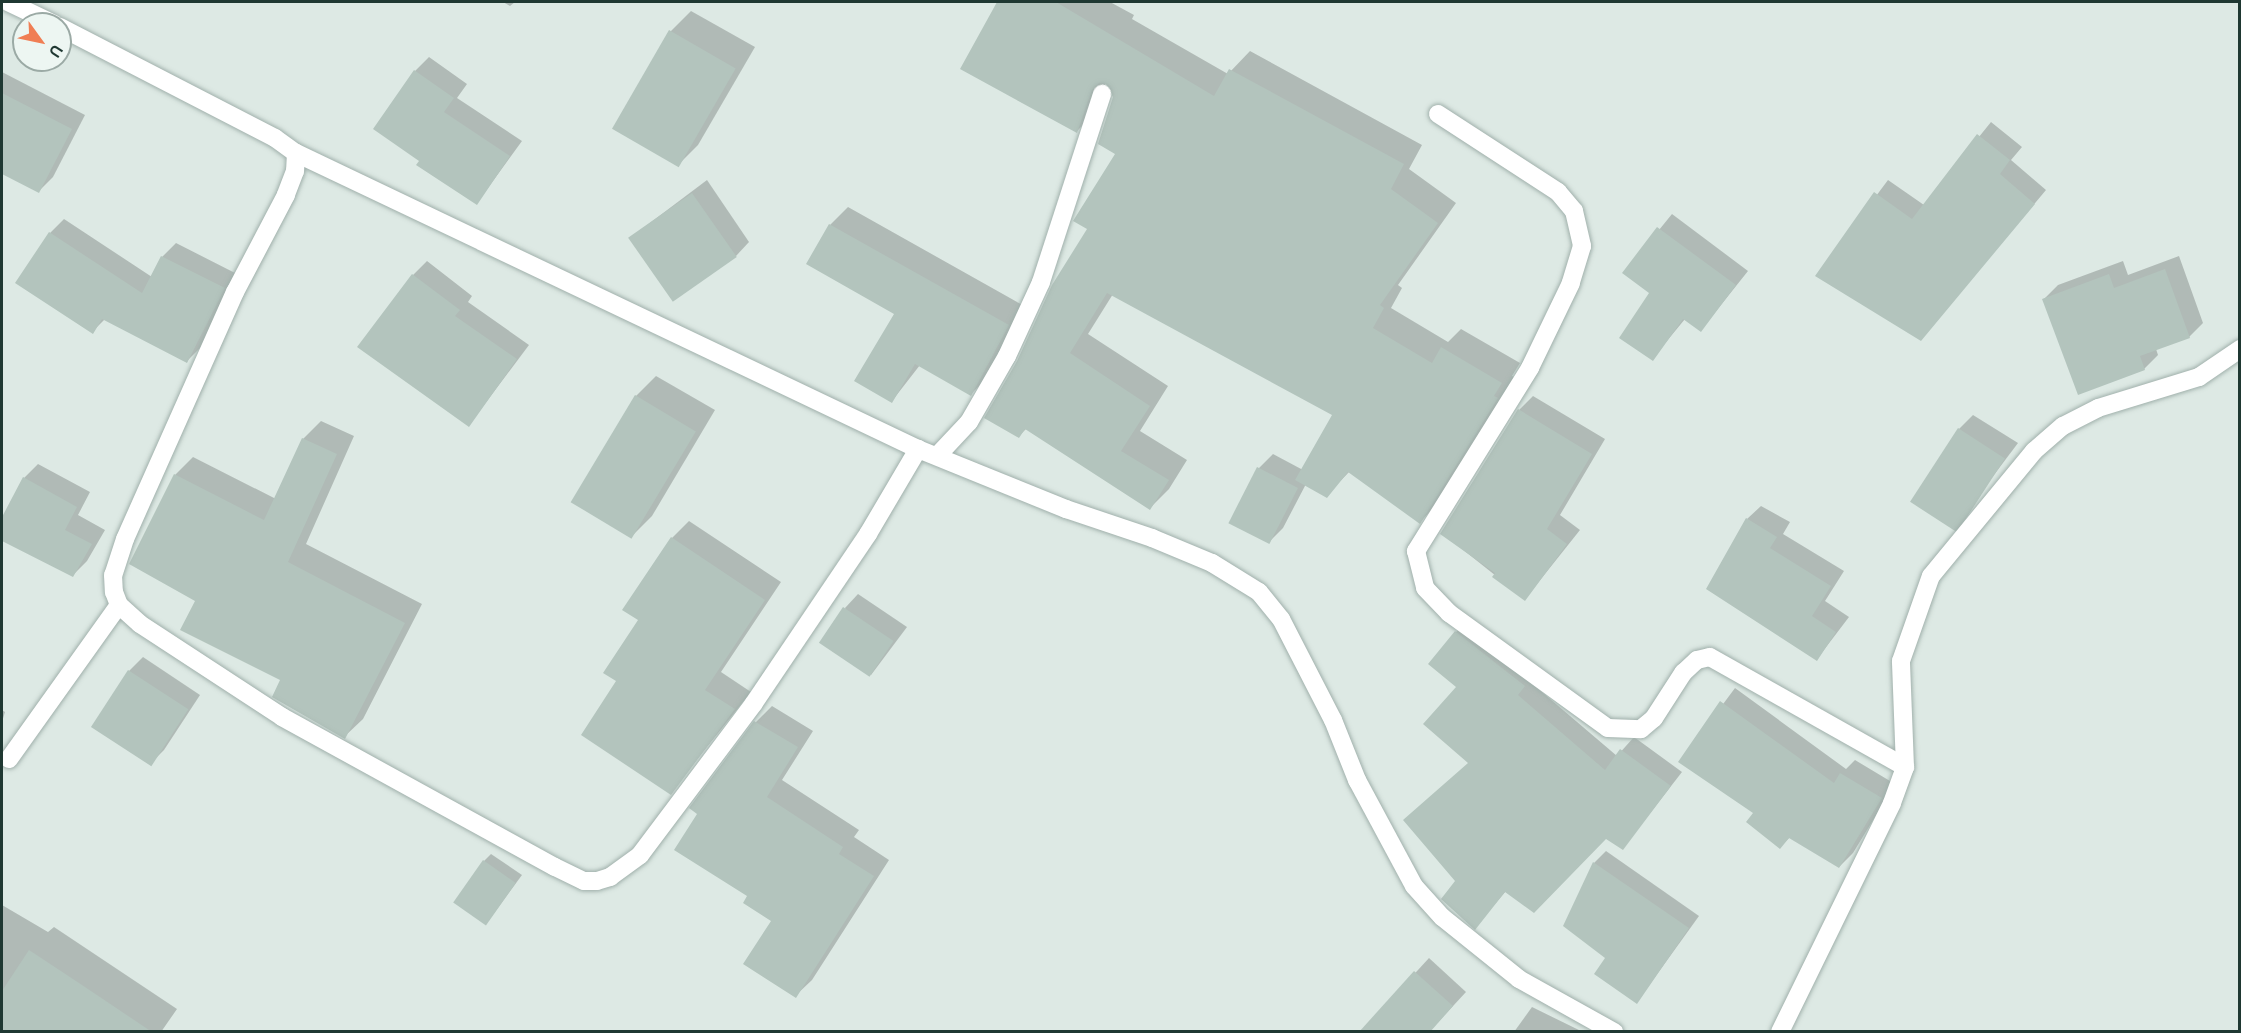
<!DOCTYPE html>
<html>
<head>
<meta charset="utf-8">
<style>
	body { margin:0 }
	#map { position:relative; width:2241px; height:1033px; overflow:hidden; background:#dde9e4; font-family:"DM Sans",sans-serif }
	div>[style] { position:absolute }
	.shadow>* { inset:0; background:#0003 }
	.building>* { inset:0; background:#b3c4bd; transform-origin:0 0 }
	.roads { filter:drop-shadow(0 0 2px #a0b0ab) drop-shadow(0 0 2px #a0b0ab) }
	.minor>* { height:18px; margin:-9px; padding:0 9px; transform-origin:9px; border-radius:9px; background:#fff }
	span { translate:-50% -50%; white-space:nowrap; text-align:center; line-height:1.15; -webkit-text-stroke:5px #edf6f2; paint-order:stroke }
	.frame { position:absolute; inset:0; border:3px solid #1f3832; pointer-events:none }
	.north { position:absolute; left:12px; top:12px; width:60px; height:60px; box-sizing:border-box; background:#edf6f2; border:2px solid #9baaa5; border-radius:50%; rotate:123deg; font-size:16px; font-weight:700; line-height:24px; text-align:center; color:#1f3832 }
	.north::after { content:''; display:block; margin:auto; width:21px; height:27px; background:#f07e54; clip-path:polygon(50% 0,100% 100%,50% 72%,0 100%) }
</style>
</head>
<body>
<div id="map">
	<div class="shadow">
		<div style="clip-path:polygon(503px 2px,515px 2px,510px 6px)"></div>
		<div style="clip-path:polygon(999px 2px,1110px 2px,1134px 15px,1132px 19px,1228px 74px,1250px 51px,1422px 145px,1409px 169px,1456px 203px,1398px 285px,1402px 288px,1391px 308px,1448px 342px,1461px 329px,1520px 363px,1512px 376px,1516px 378px,1439px 502px,1420px 522px,1350px 471px,1326px 496px,1306px 484px,1283px 528px,1269px 542px,1259px 468px,1273px 454px,1303px 470px,1334px 414px,1113px 294px,1088px 334px,1168px 386px,1140px 431px,1187px 460px,1169px 489px,1150px 508px,1027px 428px,1019px 436px,1019px 361px,1089px 228px,1117px 153px,1114px 97px,1106px 81px,1096px 112px,1077px 131px,962px 68px)"></div>
		<div style="clip-path:polygon(691px 11px,755px 47px,698px 145px,678px 165px,614px 128px,671px 31px)"></div>
		<div style="clip-path:polygon(429px 57px,467px 84px,457px 98px,522px 141px,477px 203px,421px 161px,415px 71px)"></div>
		<div style="clip-path:polygon(2px 72px,85px 115px,53px 177px,39px 191px,2px 172px)"></div>
		<div style="clip-path:polygon(1991px 122px,2022px 147px,2011px 160px,2046px 190px,1921px 339px,1817px 275px,1888px 180px,1924px 205px)"></div>
		<div style="clip-path:polygon(707px 180px,749px 242px,736px 256px,630px 238px)"></div>
		<div style="clip-path:polygon(848px 207px,1026px 307px,988px 377px,971px 394px,920px 365px,892px 401px,896px 313px,808px 264px,830px 225px)"></div>
		<div style="clip-path:polygon(1672px 214px,1748px 271px,1701px 330px,1685px 319px,1652px 359px,1651px 293px,1624px 273px)"></div>
		<div style="clip-path:polygon(64px 219px,152px 277px,162px 257px,176px 243px,237px 274px,201px 347px,187px 361px,105px 319px,92px 332px,50px 233px)"></div>
		<div style="clip-path:polygon(2179px 256px,2203px 323px,2189px 337px,2156px 349px,2158px 355px,2144px 369px,2044px 299px,2058px 285px,2123px 261px,2128px 275px)"></div>
		<div style="clip-path:polygon(427px 261px,472px 296px,468px 302px,529px 345px,469px 425px,413px 275px)"></div>
		<div style="clip-path:polygon(656px 376px,715px 410px,652px 516px,632px 536px,573px 502px,636px 396px)"></div>
		<div style="clip-path:polygon(1533px 396px,1605px 439px,1560px 515px,1580px 530px,1525px 599px,1442px 533px,1519px 410px)"></div>
		<div style="clip-path:polygon(1973px 415px,2018px 443px,1954px 528px,1959px 429px)"></div>
		<div style="clip-path:polygon(321px 421px,354px 436px,306px 544px,422px 604px,363px 719px,344px 737px,197px 600px,175px 475px,193px 457px,276px 499px,303px 439px)"></div>
		<div style="clip-path:polygon(38px 464px,90px 492px,78px 515px,105px 530px,87px 561px,73px 575px,2px 540px,2px 520px,24px 478px)"></div>
		<div style="clip-path:polygon(1761px 506px,1790px 522px,1783px 534px,1844px 571px,1825px 601px,1849px 617px,1817px 659px,1747px 519px)"></div>
		<div style="clip-path:polygon(689px 521px,781px 582px,721px 672px,751px 692px,670px 793px,640px 620px,672px 538px)"></div>
		<div style="clip-path:polygon(858px 594px,907px 627px,871px 675px,845px 608px)"></div>
		<div style="clip-path:polygon(1469px 619px,1529px 681px,1617px 756px,1634px 737px,1682px 772px,1623px 848px,1606px 837px,1506px 891px,1475px 927px,1457px 881px,1469px 763px,1458px 687px,1456px 632px)"></div>
		<div style="clip-path:polygon(143px 657px,200px 695px,164px 750px,150px 764px,129px 671px)"></div>
		<div style="clip-path:polygon(1735px 688px,1846px 769px,1855px 760px,1895px 784px,1853px 853px,1839px 867px,1790px 837px,1780px 847px,1755px 813px,1680px 762px)"></div>
		<div style="clip-path:polygon(772px 706px,813px 731px,782px 780px,859px 830px,854px 837px,889px 860px,812px 980px,795px 996px,773px 920px,749px 896px,756px 722px)"></div>
		<div style="clip-path:polygon(2px 710px,5px 712px,2px 722px)"></div>
		<div style="clip-path:polygon(1606px 851px,1699px 916px,1637px 1002px,1608px 957px,1594px 863px)"></div>
		<div style="clip-path:polygon(491px 854px,522px 875px,486px 924px,484px 861px)"></div>
		<div style="clip-path:polygon(2px 905px,48px 932px,54px 927px,177px 1009px,161px 1032px,2px 1032px)"></div>
		<div style="clip-path:polygon(1429px 958px,1466px 992px,1429px 1032px,1361px 1032px)"></div>
		<div style="clip-path:polygon(1532px 1007px,1583px 1032px,1514px 1032px)"></div>
	</div>
	<div class="building">
		<div style="clip-path:polygon(997px 2px,1056px 2px,1214px 96px,1229px 69px,1404px 164px,1391px 189px,1438px 223px,1380px 305px,1384px 308px,1373px 328px,1432px 363px,1441px 347px,1502px 383px,1494px 396px,1498px 398px,1420px 524px,1348px 472px,1327px 498px,1295px 480px,1332px 415px,1107px 293px,1070px 353px,1150px 406px,1121px 451px,1169px 480px,1150px 510px,1025px 429px,1019px 438px,984px 418px,1017px 361px,1052px 285px,1087px 229px,1073px 221px,1115px 154px,1098px 144px,1113px 97px,1106px 84px,1099px 83px,1092px 90px,1077px 133px,960px 69px)"></div>
		<div style="left:669px;top:30px;width:77px;height:114px;rotate:30deg"></div>
		<div style="clip-path:polygon(414px 70px,454px 98px,444px 112px,510px 156px,477px 205px,416px 165px,419px 161px,373px 129px)"></div>
		<div style="clip-path:polygon(2px 93px,72px 129px,39px 193px,2px 174px)"></div>
		<div style="clip-path:polygon(1977px 134px,2010px 160px,2000px 174px,2035px 204px,1921px 341px,1815px 276px,1874px 192px,1912px 219px)"></div>
		<div style="left:692px;top:193px;width:78px;height:78px;rotate:55deg"></div>
		<div style="clip-path:polygon(829px 224px,1009px 325px,971px 396px,915px 364px,892px 403px,854px 381px,894px 314px,806px 264px)"></div>
		<div style="clip-path:polygon(1657px 227px,1736px 285px,1701px 332px,1683px 319px,1653px 361px,1619px 338px,1649px 293px,1622px 273px)"></div>
		<div style="clip-path:polygon(49px 232px,142px 293px,161px 256px,225px 288px,187px 363px,102px 319px,93px 334px,15px 283px)"></div>
		<div style="clip-path:polygon(2165px 269px,2190px 338px,2140px 356px,2145px 370px,2078px 395px,2042px 299px,2109px 274px,2114px 288px)"></div>
		<div style="clip-path:polygon(412px 274px,460px 310px,455px 316px,517px 359px,469px 427px,357px 347px)"></div>
		<div style="left:635px;top:395px;width:71px;height:125px;rotate:31deg"></div>
		<div style="clip-path:polygon(1518px 409px,1592px 454px,1547px 529px,1567px 544px,1525px 601px,1492px 577px,1495px 573px,1440px 534px)"></div>
		<div style="left:1958px;top:428px;width:56px;height:88px;rotate:33deg"></div>
		<div style="clip-path:polygon(302px 438px,337px 454px,288px 562px,405px 623px,345px 739px,272px 697px,280px 680px,180px 630px,195px 601px,129px 564px,174px 474px,264px 520px)"></div>
		<div style="left:1257px;top:467px;width:46px;height:63px;rotate:27deg"></div>
		<div style="clip-path:polygon(23px 477px,77px 507px,65px 530px,92px 544px,73px 577px,2px 541px,2px 517px)"></div>
		<div style="clip-path:polygon(1746px 518px,1777px 537px,1770px 548px,1831px 586px,1812px 616px,1836px 632px,1817px 661px,1706px 589px)"></div>
		<div style="clip-path:polygon(671px 537px,765px 600px,705px 690px,735px 709px,671px 795px,581px 735px,616px 681px,603px 673px,638px 620px,622px 610px)"></div>
		<div style="left:843px;top:607px;width:61px;height:43px;rotate:34deg"></div>
		<div style="clip-path:polygon(1455px 631px,1525px 686px,1518px 695px,1605px 770px,1620px 749px,1671px 786px,1623px 850px,1606px 839px,1534px 913px,1505px 892px,1475px 930px,1441px 899px,1455px 881px,1403px 820px,1468px 763px,1423px 724px,1456px 687px,1428px 664px)"></div>
		<div style="left:128px;top:670px;width:72px;height:68px;rotate:33deg"></div>
		<div style="clip-path:polygon(1720px 701px,1834px 783px,1840px 773px,1882px 798px,1839px 868px,1789px 838px,1780px 849px,1746px 822px,1753px 813px,1678px 762px)"></div>
		<div style="clip-path:polygon(754px 721px,798px 747px,767px 797px,843px 847px,839px 854px,874px 876px,796px 998px,743px 964px,771px 921px,743px 903px,747px 896px,674px 850px,697px 814px,689px 808px)"></div>
		<div style="left:483px;top:860px;width:40px;height:52px;rotate:35deg"></div>
		<div style="clip-path:polygon(1593px 862px,1689px 928px,1637px 1004px,1594px 974px,1605px 958px,1563px 926px)"></div>
		<div style="clip-path:polygon(29px 950px,82px 985px,152px 1032px,2px 1032px,2px 991px)"></div>
		<div style="clip-path:polygon(1414px 971px,1453px 1006px,1430px 1032px,1359px 1032px)"></div>
	</div>
	<div class="roads">
		<div class="minor">
			<div style="left:8px;top:2px;width:51px;rotate:25.6deg"></div>
			<div style="left:60px;top:27px;width:242px;rotate:27.3deg"></div>
			<div style="left:275px;top:138px;width:26px;rotate:36deg"></div>
			<div style="left:296px;top:153px;width:689px;rotate:25.45deg"></div>
			<div style="left:918px;top:449px;width:160px;rotate:22.1deg"></div>
			<div style="left:1066px;top:509px;width:91px;rotate:18.6deg"></div>
			<div style="left:1152px;top:538px;width:65px;rotate:22.6deg"></div>
			<div style="left:1212px;top:563px;width:55px;rotate:31.7deg"></div>
			<div style="left:1259px;top:592px;width:35px;rotate:51deg"></div>
			<div style="left:1281px;top:619px;width:114px;rotate:62.8deg"></div>
			<div style="left:1333px;top:720px;width:65px;rotate:68.2deg"></div>
			<div style="left:1357px;top:780px;width:120px;rotate:61.7deg"></div>
			<div style="left:1414px;top:886px;width:42px;rotate:47.9deg"></div>
			<div style="left:1442px;top:917px;width:99px;rotate:38.8deg"></div>
			<div style="left:1519px;top:979px;width:109px;rotate:29.2deg"></div>
			<div style="left:1438px;top:114px;width:143px;rotate:33deg"></div>
			<div style="left:1558px;top:192px;width:25px;rotate:50deg"></div>
			<div style="left:1574px;top:211px;width:36px;rotate:77deg"></div>
			<div style="left:1582px;top:246px;width:39px;rotate:107deg"></div>
			<div style="left:1571px;top:283px;width:94px;rotate:115.8deg"></div>
			<div style="left:1530px;top:368px;width:216px;rotate:121.9deg"></div>
			<div style="left:1416px;top:551px;width:38px;rotate:76deg"></div>
			<div style="left:1425px;top:588px;width:35px;rotate:46deg"></div>
			<div style="left:1449px;top:613px;width:196px;rotate:35.9deg"></div>
			<div style="left:1608px;top:728px;width:33px;rotate:2deg"></div>
			<div style="left:1641px;top:729px;width:17px;rotate:-40deg"></div>
			<div style="left:1654px;top:718px;width:54px;rotate:-57.2deg"></div>
			<div style="left:1683px;top:673px;width:19px;rotate:-43deg"></div>
			<div style="left:1697px;top:660px;width:13px;rotate:-13deg"></div>
			<div style="left:1710px;top:657px;width:224px;rotate:29.4deg"></div>
			<div style="left:296px;top:153px;width:18px;rotate:93deg"></div>
			<div style="left:295px;top:171px;width:26px;rotate:111deg"></div>
			<div style="left:286px;top:195px;width:110px;rotate:117.7deg"></div>
			<div style="left:235px;top:292px;width:270px;rotate:114deg"></div>
			<div style="left:125px;top:539px;width:38px;rotate:108deg"></div>
			<div style="left:113px;top:575px;width:17px;rotate:87deg"></div>
			<div style="left:114px;top:592px;width:14px;rotate:69deg"></div>
			<div style="left:119px;top:605px;width:28px;rotate:42deg"></div>
			<div style="left:140px;top:624px;width:170px;rotate:33.2deg"></div>
			<div style="left:282px;top:717px;width:311px;rotate:28.8deg"></div>
			<div style="left:555px;top:867px;width:32px;rotate:26deg"></div>
			<div style="left:584px;top:881px;width:13px"></div>
			<div style="left:597px;top:881px;width:14px;rotate:-17deg"></div>
			<div style="left:610px;top:877px;width:37px;rotate:-36deg"></div>
			<div style="left:640px;top:855px;width:190px;rotate:-53.1deg"></div>
			<div style="left:754px;top:703px;width:204px;rotate:-56deg"></div>
			<div style="left:868px;top:534px;width:99px;rotate:-59.5deg"></div>
			<div style="left:938px;top:455px;width:45px;rotate:-46.8deg"></div>
			<div style="left:969px;top:422px;width:76px;rotate:-60.1deg"></div>
			<div style="left:1007px;top:356px;width:81px;rotate:-65.3deg"></div>
			<div style="left:1041px;top:282px;width:198px;rotate:-72deg"></div>
			<div style="left:9px;top:759px;width:189px;rotate:-54.5deg"></div>
			<div style="left:1780px;top:1032px;width:255px;rotate:-63.9deg"></div>
			<div style="left:1892px;top:803px;width:38px;rotate:-70deg"></div>
			<div style="left:1905px;top:767px;width:106px;rotate:-92.2deg"></div>
			<div style="left:1901px;top:661px;width:90px;rotate:-70.6deg"></div>
			<div style="left:1931px;top:576px;width:162px;rotate:-50.5deg"></div>
			<div style="left:2034px;top:451px;width:38px;rotate:-41deg"></div>
			<div style="left:2063px;top:426px;width:39px;rotate:-27deg"></div>
			<div style="left:2098px;top:408px;width:106px;rotate:-17.1deg"></div>
			<div style="left:2199px;top:377px;width:50px;rotate:-34.3deg"></div>
		</div>
	</div>
	<div class="frame"></div>
	<div class="north">U</div>
</div>
</body>
</html>
